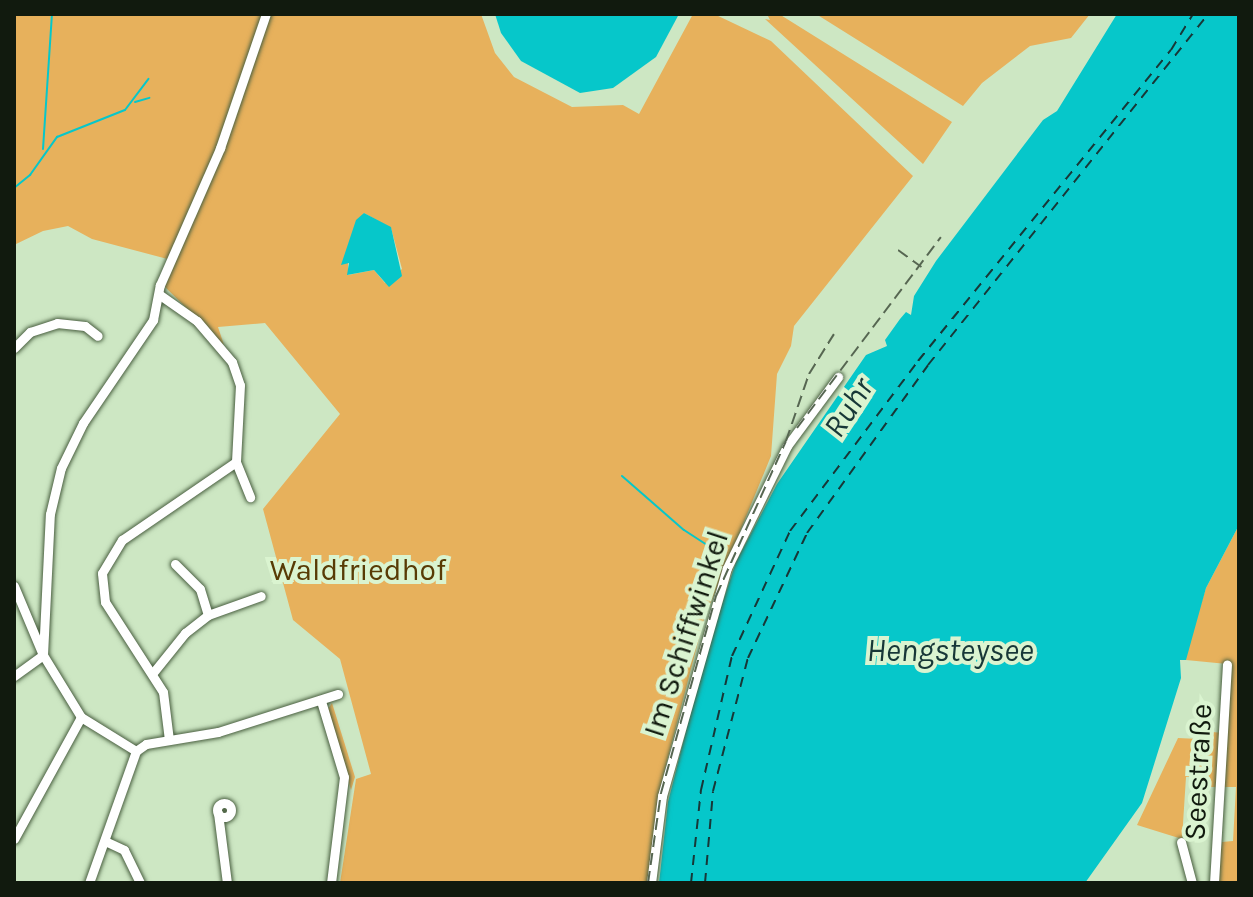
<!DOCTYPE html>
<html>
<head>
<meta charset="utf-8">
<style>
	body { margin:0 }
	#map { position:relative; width:1253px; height:897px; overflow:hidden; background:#cde7c3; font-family:Karla,sans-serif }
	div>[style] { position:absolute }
	.green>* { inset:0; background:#e7b15c }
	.water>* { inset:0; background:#06c7ca }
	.stream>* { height:2px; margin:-1px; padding:0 1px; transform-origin:1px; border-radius:1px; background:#06c7ca }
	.ferry>* { height:2px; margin-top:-1px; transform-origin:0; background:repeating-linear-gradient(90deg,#173737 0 10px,transparent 0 18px) }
	.roads { filter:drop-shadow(0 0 2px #495f40) drop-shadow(0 0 2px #495f40) }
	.minor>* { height:9px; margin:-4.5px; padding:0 4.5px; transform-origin:4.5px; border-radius:4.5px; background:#fff }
	.minor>.ring { margin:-4.5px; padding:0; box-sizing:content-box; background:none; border:9px solid #fff; border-radius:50% }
	.rail>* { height:2px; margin-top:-1px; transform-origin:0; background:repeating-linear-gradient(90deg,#566651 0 12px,transparent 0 18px) }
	span { translate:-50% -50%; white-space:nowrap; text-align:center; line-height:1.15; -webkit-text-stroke:8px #daf4d0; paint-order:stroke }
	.park-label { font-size:30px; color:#583b05 }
	.street-label { font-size:30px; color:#111a0e }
	.water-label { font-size:32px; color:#173737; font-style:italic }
	.frame { position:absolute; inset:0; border:16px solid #111a0e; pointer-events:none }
</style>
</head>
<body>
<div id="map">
	<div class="green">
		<div style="clip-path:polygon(evenodd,14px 14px,481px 14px,495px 53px,514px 77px,572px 107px,623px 105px,639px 114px,693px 14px,714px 14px,771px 41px,913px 176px,794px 326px,791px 346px,777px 374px,771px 456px,704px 619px,659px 792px,648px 883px,340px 883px,356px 779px,371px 774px,340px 659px,293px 620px,263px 509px,340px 414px,265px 323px,218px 327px,224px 345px,165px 287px,175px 261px,92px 239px,68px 226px,43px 231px,14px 245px,14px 14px,364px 213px,391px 228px,402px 269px,385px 283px,374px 270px,348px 275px,348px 245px,364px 213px)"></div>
		<div style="clip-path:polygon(767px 14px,779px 14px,952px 122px,923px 164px,765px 19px,770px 20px)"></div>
		<div style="clip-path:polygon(816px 14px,1090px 14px,1071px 38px,1030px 46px,982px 83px,963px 106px)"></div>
		<div style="clip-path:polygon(1239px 525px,1239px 883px,1217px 883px,1222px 842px,1233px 841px,1236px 787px,1198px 787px,1198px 777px,1186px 777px,1182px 839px,1137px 825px,1178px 738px,1199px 739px,1200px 731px,1224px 733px,1227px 664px,1186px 660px,1186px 651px,1206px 588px)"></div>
		<div style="clip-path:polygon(332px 703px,355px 777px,351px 790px,328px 709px)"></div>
	</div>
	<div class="water">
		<div style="clip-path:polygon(495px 14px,679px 14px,656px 57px,613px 88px,580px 93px,521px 61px,501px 33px)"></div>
		<div style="clip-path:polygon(1117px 14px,1239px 14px,1239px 525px,1206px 588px,1186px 660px,1180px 660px,1181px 678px,1142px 803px,1085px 883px,659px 883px,668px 802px,706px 652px,736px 562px,777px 484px,866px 355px,887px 346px,885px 340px,900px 319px,906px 312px,911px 315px,914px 296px,936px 261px,1043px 120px,1057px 111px)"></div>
		<div style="clip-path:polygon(364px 213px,391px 227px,402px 276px,389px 287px,374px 270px,347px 275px,349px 263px,341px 265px,356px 220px)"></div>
	</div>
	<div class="stream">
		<div style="left:135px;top:102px;width:15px;rotate:-16deg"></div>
		<div style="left:43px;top:149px;width:135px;rotate:-86.2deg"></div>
		<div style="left:14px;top:188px;width:21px;rotate:-39deg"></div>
		<div style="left:30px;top:175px;width:47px;rotate:-54.6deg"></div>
		<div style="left:57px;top:137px;width:73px;rotate:-21.7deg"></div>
		<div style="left:125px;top:110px;width:39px;rotate:-53deg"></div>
		<div style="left:622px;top:476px;width:82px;rotate:41.1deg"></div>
		<div style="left:684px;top:530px;width:44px;rotate:33deg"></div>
	</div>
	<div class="ferry">
		<div style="left:691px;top:883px;width:94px;rotate:-83.9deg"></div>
		<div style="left:701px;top:790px;width:138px;rotate:-77deg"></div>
		<div style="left:732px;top:656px;width:138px;rotate:-65.1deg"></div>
		<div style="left:790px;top:531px;width:213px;rotate:-53deg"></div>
		<div style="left:918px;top:361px;width:401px;rotate:-50.9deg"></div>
		<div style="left:1171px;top:50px;width:42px;rotate:-58.6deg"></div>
		<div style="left:705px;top:883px;width:92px;rotate:-85deg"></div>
		<div style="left:713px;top:791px;width:138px;rotate:-75.3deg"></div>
		<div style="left:748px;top:658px;width:138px;rotate:-64.7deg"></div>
		<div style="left:807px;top:533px;width:207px;rotate:-54.2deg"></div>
		<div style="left:928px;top:365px;width:449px;rotate:-51.4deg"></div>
	</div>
	<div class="roads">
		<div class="minor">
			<div style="left:160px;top:295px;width:45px;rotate:35.1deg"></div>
			<div style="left:197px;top:321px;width:54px;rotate:49.5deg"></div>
			<div style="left:232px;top:362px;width:24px;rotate:71deg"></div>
			<div style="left:240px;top:385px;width:77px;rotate:93deg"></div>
			<div style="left:236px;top:462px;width:38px;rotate:68deg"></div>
			<div style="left:14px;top:348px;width:23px;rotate:-45deg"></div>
			<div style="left:30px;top:332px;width:28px;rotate:-18deg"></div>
			<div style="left:57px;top:323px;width:28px;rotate:6deg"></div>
			<div style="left:85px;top:326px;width:16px;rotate:38deg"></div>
			<div style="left:175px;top:564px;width:35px;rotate:45deg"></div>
			<div style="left:200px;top:589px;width:27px;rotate:73deg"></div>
			<div style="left:14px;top:586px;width:75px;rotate:67.2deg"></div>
			<div style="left:43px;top:655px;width:36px;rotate:144deg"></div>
			<div style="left:152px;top:674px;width:53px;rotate:-51.2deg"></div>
			<div style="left:185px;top:633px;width:29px;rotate:-38deg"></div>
			<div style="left:208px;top:615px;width:56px;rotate:-19.7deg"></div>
			<div style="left:321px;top:701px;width:79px;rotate:73.2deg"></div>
			<div style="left:344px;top:777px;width:107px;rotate:97deg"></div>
			<div style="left:169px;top:740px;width:48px;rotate:-97.1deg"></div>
			<div style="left:163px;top:692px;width:107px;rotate:-122.8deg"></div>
			<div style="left:105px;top:602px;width:29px;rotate:-96deg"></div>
			<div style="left:102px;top:573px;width:39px;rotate:-59deg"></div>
			<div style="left:122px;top:540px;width:138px;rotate:-34.4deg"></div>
			<div style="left:136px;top:751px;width:65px;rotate:-148.3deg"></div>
			<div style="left:81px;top:717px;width:73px;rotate:-121.5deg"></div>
			<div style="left:43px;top:655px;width:141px;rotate:-87.2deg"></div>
			<div style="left:50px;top:514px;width:47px;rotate:-76.6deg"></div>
			<div style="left:61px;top:468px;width:50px;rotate:-63.9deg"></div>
			<div style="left:83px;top:423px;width:125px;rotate:-55.8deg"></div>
			<div style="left:153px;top:320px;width:36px;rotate:-79deg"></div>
			<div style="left:160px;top:285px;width:150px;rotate:-66.3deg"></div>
			<div style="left:220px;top:148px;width:142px;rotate:-71.1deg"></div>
			<div style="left:136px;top:751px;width:12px;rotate:-35deg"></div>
			<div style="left:146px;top:744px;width:73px;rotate:-9.5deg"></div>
			<div style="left:218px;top:732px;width:126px;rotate:-17.6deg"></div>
			<div class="ring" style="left:217px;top:803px;width:5px;height:5px"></div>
			<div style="left:218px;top:813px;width:71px;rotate:82.7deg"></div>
			<div style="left:14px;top:839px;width:139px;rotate:-61.2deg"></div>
			<div style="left:105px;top:841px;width:21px;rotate:25deg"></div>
			<div style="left:124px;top:850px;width:37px;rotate:64deg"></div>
			<div style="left:1181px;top:842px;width:42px;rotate:75deg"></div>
			<div style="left:89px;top:883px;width:140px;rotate:-70.4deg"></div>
			<div style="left:651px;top:883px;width:88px;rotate:-82.8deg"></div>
			<div style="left:662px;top:796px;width:237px;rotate:-74.1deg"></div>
			<div style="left:727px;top:568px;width:136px;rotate:-63.8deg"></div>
			<div style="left:787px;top:446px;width:86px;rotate:-53.5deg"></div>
			<div style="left:1214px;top:883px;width:219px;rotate:-86.6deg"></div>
		</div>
	</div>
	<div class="rail">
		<div style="left:898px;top:250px;width:29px;rotate:36deg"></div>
		<div style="left:797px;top:428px;width:239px;rotate:-53deg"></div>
		<div style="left:648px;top:883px;width:91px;rotate:-81.8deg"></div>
		<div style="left:661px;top:793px;width:205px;rotate:-74.4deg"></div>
		<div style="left:716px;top:596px;width:170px;rotate:-65.7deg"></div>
		<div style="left:786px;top:441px;width:71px;rotate:-71.1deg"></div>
		<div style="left:809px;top:374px;width:47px;rotate:-58deg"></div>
	</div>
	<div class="park-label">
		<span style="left:358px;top:570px">Waldfriedhof</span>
	</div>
	<div class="street-label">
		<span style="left:686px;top:634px;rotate:-72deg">Im Schiffwinkel</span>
		<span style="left:1198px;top:772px;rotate:-87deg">Seestraße</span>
	</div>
	<div class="water-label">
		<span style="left:849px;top:408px;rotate:-57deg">Ruhr</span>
		<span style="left:950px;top:651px">Hengsteysee</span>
	</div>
	<div class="frame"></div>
</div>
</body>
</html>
